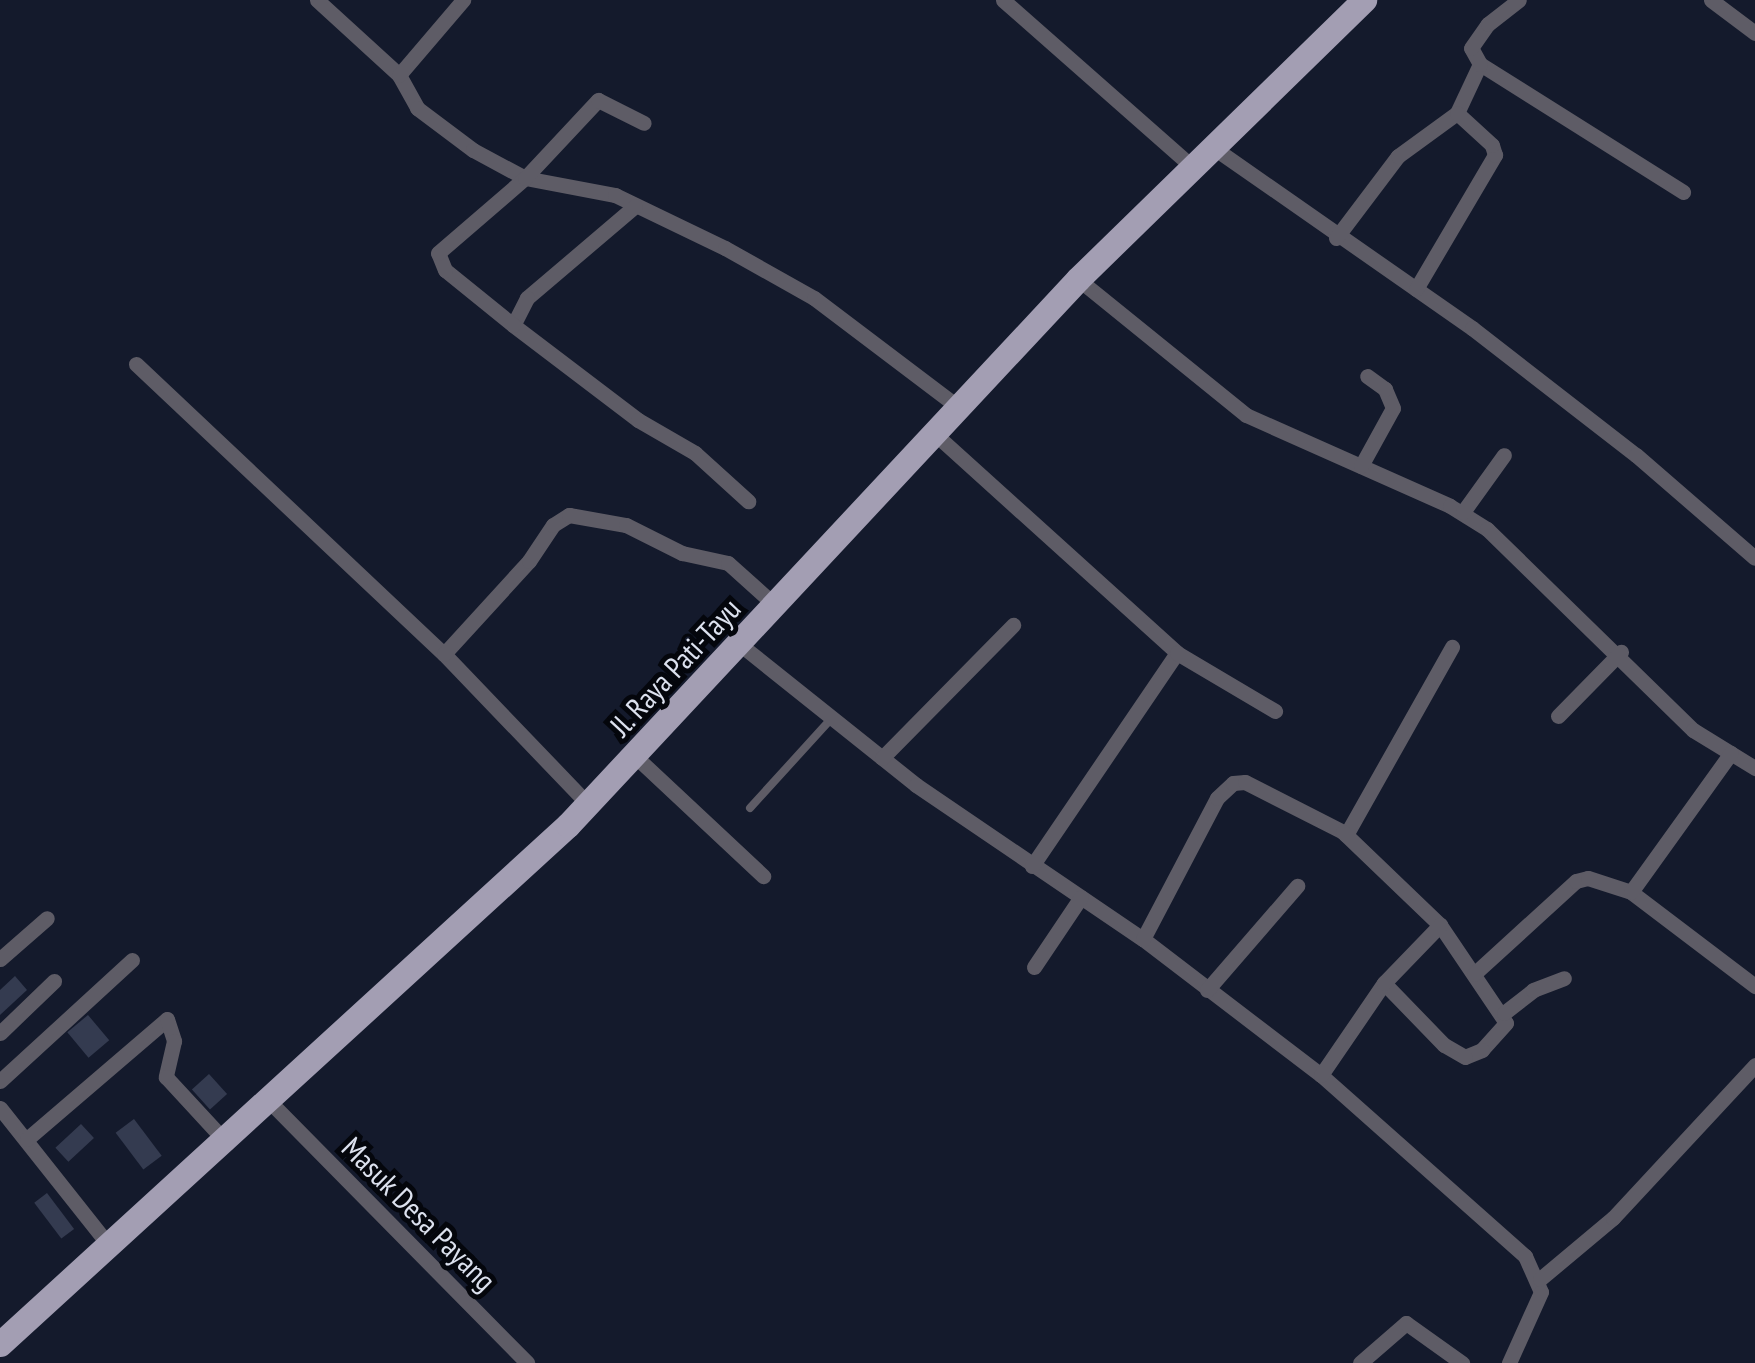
<!DOCTYPE html>
<html>
<head>
<meta charset="utf-8">
<style>
  body { margin:0 }
  #map { position:relative; width:1755px; height:1363px; overflow:hidden; background:#141a2c; font-family:"PT Sans Narrow",sans-serif }
  div>[style] { position:absolute }
  [style*='--x'] { left:calc(var(--x)*1px); top:calc(var(--y)*1px); width:calc(var(--w)*1px); rotate:calc(var(--a)*1deg) }
  .building>* { inset:0; background:#343b50; transform-origin:0 0 }
  .lane>* { height:8px; margin:-4px; padding:0 4px; transform-origin:4px; border-radius:4px; background:#5e5c66 }
  .street>* { height:15px; margin:-7.5px; padding:0 7.5px; transform-origin:7.5px; border-radius:7.5px; background:#5e5c66 }
  .primary>* { height:25px; margin:-12.5px; padding:0 12.5px; transform-origin:12.5px; border-radius:12.5px; background:#a39eb3 }
  span { translate:-50% -50%; white-space:nowrap; text-align:center; line-height:1.15; -webkit-text-stroke:10px #04060c; paint-order:stroke }
  .street-label { font-size:30px; color:#dce1ee }
</style>
</head>
<body>
<div id="map">
  <div class="building">
    <i style="clip-path:polygon(15px 976px,27px 990px,0 1015px,0 990px)"></i>
    <i style="left:88px;top:1015px;width:33px;height:27px;rotate:50deg"></i>
    <i style="left:209px;top:1074px;width:27px;height:23px;rotate:48deg"></i>
    <i style="left:134px;top:1119px;width:46px;height:23px;rotate:53deg"></i>
    <i style="left:81px;top:1124px;width:19px;height:35px;rotate:47deg"></i>
    <i style="left:47px;top:1193px;width:45px;height:16px;rotate:53deg"></i>
  </div>
  <div class="lane">
    <i style="--x:750;--y:808;--w:122;--a:-47.7"></i>
  </div>
  <div class="street">
    <i style="--x:317;--y:0;--w:111;--a:42.4"></i>
    <i style="--x:399;--y:75;--w:38;--a:61"></i>
    <i style="--x:417;--y:108;--w:70;--a:36.9"></i>
    <i style="--x:473;--y:150;--w:59;--a:28.3"></i>
    <i style="--x:525;--y:178;--w:92;--a:10.7"></i>
    <i style="--x:615;--y:195;--w:122;--a:25.7"></i>
    <i style="--x:725;--y:248;--w:102;--a:29.3"></i>
    <i style="--x:814;--y:298;--w:179;--a:37.1"></i>
    <i style="--x:1003;--y:0;--w:249;--a:41.4"></i>
    <i style="--x:1711;--y:0;--w:55;--a:36.9"></i>
    <i style="--x:1480;--y:64;--w:240;--a:32.2"></i>
    <i style="--x:399;--y:75;--w:99;--a:-49.5"></i>
    <i style="--x:1214;--y:148;--w:315;--a:34.9"></i>
    <i style="--x:1472;--y:328;--w:207;--a:37.8"></i>
    <i style="--x:1636;--y:455;--w:157;--a:40.9"></i>
    <i style="--x:635;--y:206;--w:142;--a:139.6"></i>
    <i style="--x:527;--y:298;--w:30;--a:117"></i>
    <i style="--x:513;--y:325;--w:157;--a:37.2"></i>
    <i style="--x:638;--y:420;--w:66;--a:30.1"></i>
    <i style="--x:695;--y:453;--w:72;--a:42.2"></i>
    <i style="--x:1336;--y:238;--w:103;--a:-52.9"></i>
    <i style="--x:1398;--y:156;--w:73;--a:-36.1"></i>
    <i style="--x:1457;--y:113;--w:54;--a:-64.9"></i>
    <i style="--x:1480;--y:64;--w:18;--a:-119"></i>
    <i style="--x:1471;--y:48;--w:29;--a:-55"></i>
    <i style="--x:1488;--y:24;--w:39;--a:-38"></i>
    <i style="--x:1078;--y:279;--w:216;--a:39"></i>
    <i style="--x:1246;--y:415;--w:223;--a:24"></i>
    <i style="--x:1450;--y:506;--w:44;--a:31.9"></i>
    <i style="--x:1487;--y:529;--w:288;--a:44.3"></i>
    <i style="--x:1693;--y:730;--w:73;--a:31.5"></i>
    <i style="--x:1416;--y:289;--w:156;--a:-59.5"></i>
    <i style="--x:1495;--y:155;--w:10;--a:-107"></i>
    <i style="--x:1492;--y:145;--w:47;--a:-137.6"></i>
    <i style="--x:513;--y:325;--w:87;--a:-141"></i>
    <i style="--x:445;--y:270;--w:18;--a:-112"></i>
    <i style="--x:438;--y:253;--w:115;--a:-40.8"></i>
    <i style="--x:525;--y:178;--w:107;--a:-46.9"></i>
    <i style="--x:598;--y:100;--w:51;--a:26.6"></i>
    <i style="--x:136;--y:364;--w:423;--a:43.3"></i>
    <i style="--x:444;--y:654;--w:209;--a:46.2"></i>
    <i style="--x:935;--y:434;--w:326;--a:42.1"></i>
    <i style="--x:1361;--y:466;--w:66;--a:-61.1"></i>
    <i style="--x:1393;--y:408;--w:21;--a:-113"></i>
    <i style="--x:1385;--y:389;--w:22;--a:-144"></i>
    <i style="--x:1463;--y:512;--w:70;--a:-54.3"></i>
    <i style="--x:742;--y:646;--w:223;--a:38.6"></i>
    <i style="--x:916;--y:785;--w:274;--a:34.2"></i>
    <i style="--x:1143;--y:939;--w:224;--a:37.4"></i>
    <i style="--x:1321;--y:1075;--w:273;--a:41.6"></i>
    <i style="--x:1525;--y:1256;--w:39;--a:66"></i>
    <i style="--x:1541;--y:1292;--w:78;--a:114.3"></i>
    <i style="--x:444;--y:654;--w:126;--a:-47.6"></i>
    <i style="--x:529;--y:561;--w:43;--a:-56.3"></i>
    <i style="--x:553;--y:525;--w:19;--a:-32"></i>
    <i style="--x:569;--y:515;--w:58;--a:10"></i>
    <i style="--x:626;--y:525;--w:63;--a:26.6"></i>
    <i style="--x:682;--y:553;--w:47;--a:12.3"></i>
    <i style="--x:728;--y:563;--w:64;--a:41.9"></i>
    <i style="--x:1558;--y:716;--w:90;--a:-45.5"></i>
    <i style="--x:637;--y:758;--w:173;--a:43.1"></i>
    <i style="--x:882;--y:758;--w:187;--a:-45.4"></i>
    <i style="--x:1346;--y:835;--w:216;--a:-60.6"></i>
    <i style="--x:1032;--y:866;--w:258;--a:-55.8"></i>
    <i style="--x:1177;--y:653;--w:114;--a:30.6"></i>
    <i style="--x:1631;--y:892;--w:156;--a:37.2"></i>
    <i style="--x:1143;--y:939;--w:159;--a:-62.3"></i>
    <i style="--x:1217;--y:798;--w:22;--a:-43"></i>
    <i style="--x:1233;--y:783;--w:12;--a:-5"></i>
    <i style="--x:1245;--y:782;--w:110;--a:27"></i>
    <i style="--x:1343;--y:832;--w:134;--a:43.8"></i>
    <i style="--x:1440;--y:925;--w:118;--a:56"></i>
    <i style="--x:1506;--y:1023;--w:36;--a:132"></i>
    <i style="--x:1482;--y:1050;--w:18;--a:158"></i>
    <i style="--x:1465;--y:1057;--w:24;--a:-150"></i>
    <i style="--x:1444;--y:1045;--w:86;--a:-134.1"></i>
    <i style="--x:0;--y:959;--w:62;--a:-41.1"></i>
    <i style="--x:1034;--y:967;--w:84;--a:-56.1"></i>
    <i style="--x:1474;--y:974;--w:138;--a:-42.4"></i>
    <i style="--x:1576;--y:881;--w:12;--a:-14"></i>
    <i style="--x:1588;--y:878;--w:45;--a:18"></i>
    <i style="--x:1631;--y:892;--w:171;--a:-54.3"></i>
    <i style="--x:1207;--y:990;--w:138;--a:-49.1"></i>
    <i style="--x:1504;--y:1013;--w:37;--a:-38"></i>
    <i style="--x:1533;--y:990;--w:33;--a:-21"></i>
    <i style="--x:0;--y:1033;--w:75;--a:-43.9"></i>
    <i style="--x:1321;--y:1075;--w:112;--a:-55.6"></i>
    <i style="--x:1384;--y:983;--w:81;--a:-46"></i>
    <i style="--x:0;--y:1081;--w:179;--a:-42.5"></i>
    <i style="--x:271;--y:1103;--w:365;--a:45.4"></i>
    <i style="--x:0;--y:1108;--w:177;--a:51.6"></i>
    <i style="--x:27;--y:1139;--w:184;--a:-40.6"></i>
    <i style="--x:167;--y:1019;--w:23;--a:72"></i>
    <i style="--x:174;--y:1041;--w:37;--a:103"></i>
    <i style="--x:166;--y:1077;--w:90;--a:47.3"></i>
    <i style="--x:1540;--y:1279;--w:95;--a:-39.9"></i>
    <i style="--x:1613;--y:1218;--w:209;--a:-47.1"></i>
    <i style="--x:1360;--y:1363;--w:61;--a:-41"></i>
    <i style="--x:1406;--y:1323;--w:69;--a:35.5"></i>
  </div>
  <div class="primary">
    <i style="--x:0;--y:1344;--w:769;--a:-42.42"></i>
    <i style="--x:568;--y:825;--w:747;--a:-46.95"></i>
    <i style="--x:1078;--y:279;--w:400;--a:-44.3"></i>
  </div>
  <div class="street-label">
    <span style="left:675px;top:667px;rotate:-47deg">Jl. Raya Pati-Tayu</span>
    <span style="left:419px;top:1214px;rotate:45deg">Masuk Desa Payang</span>
  </div>
</div>
</body>
</html>
